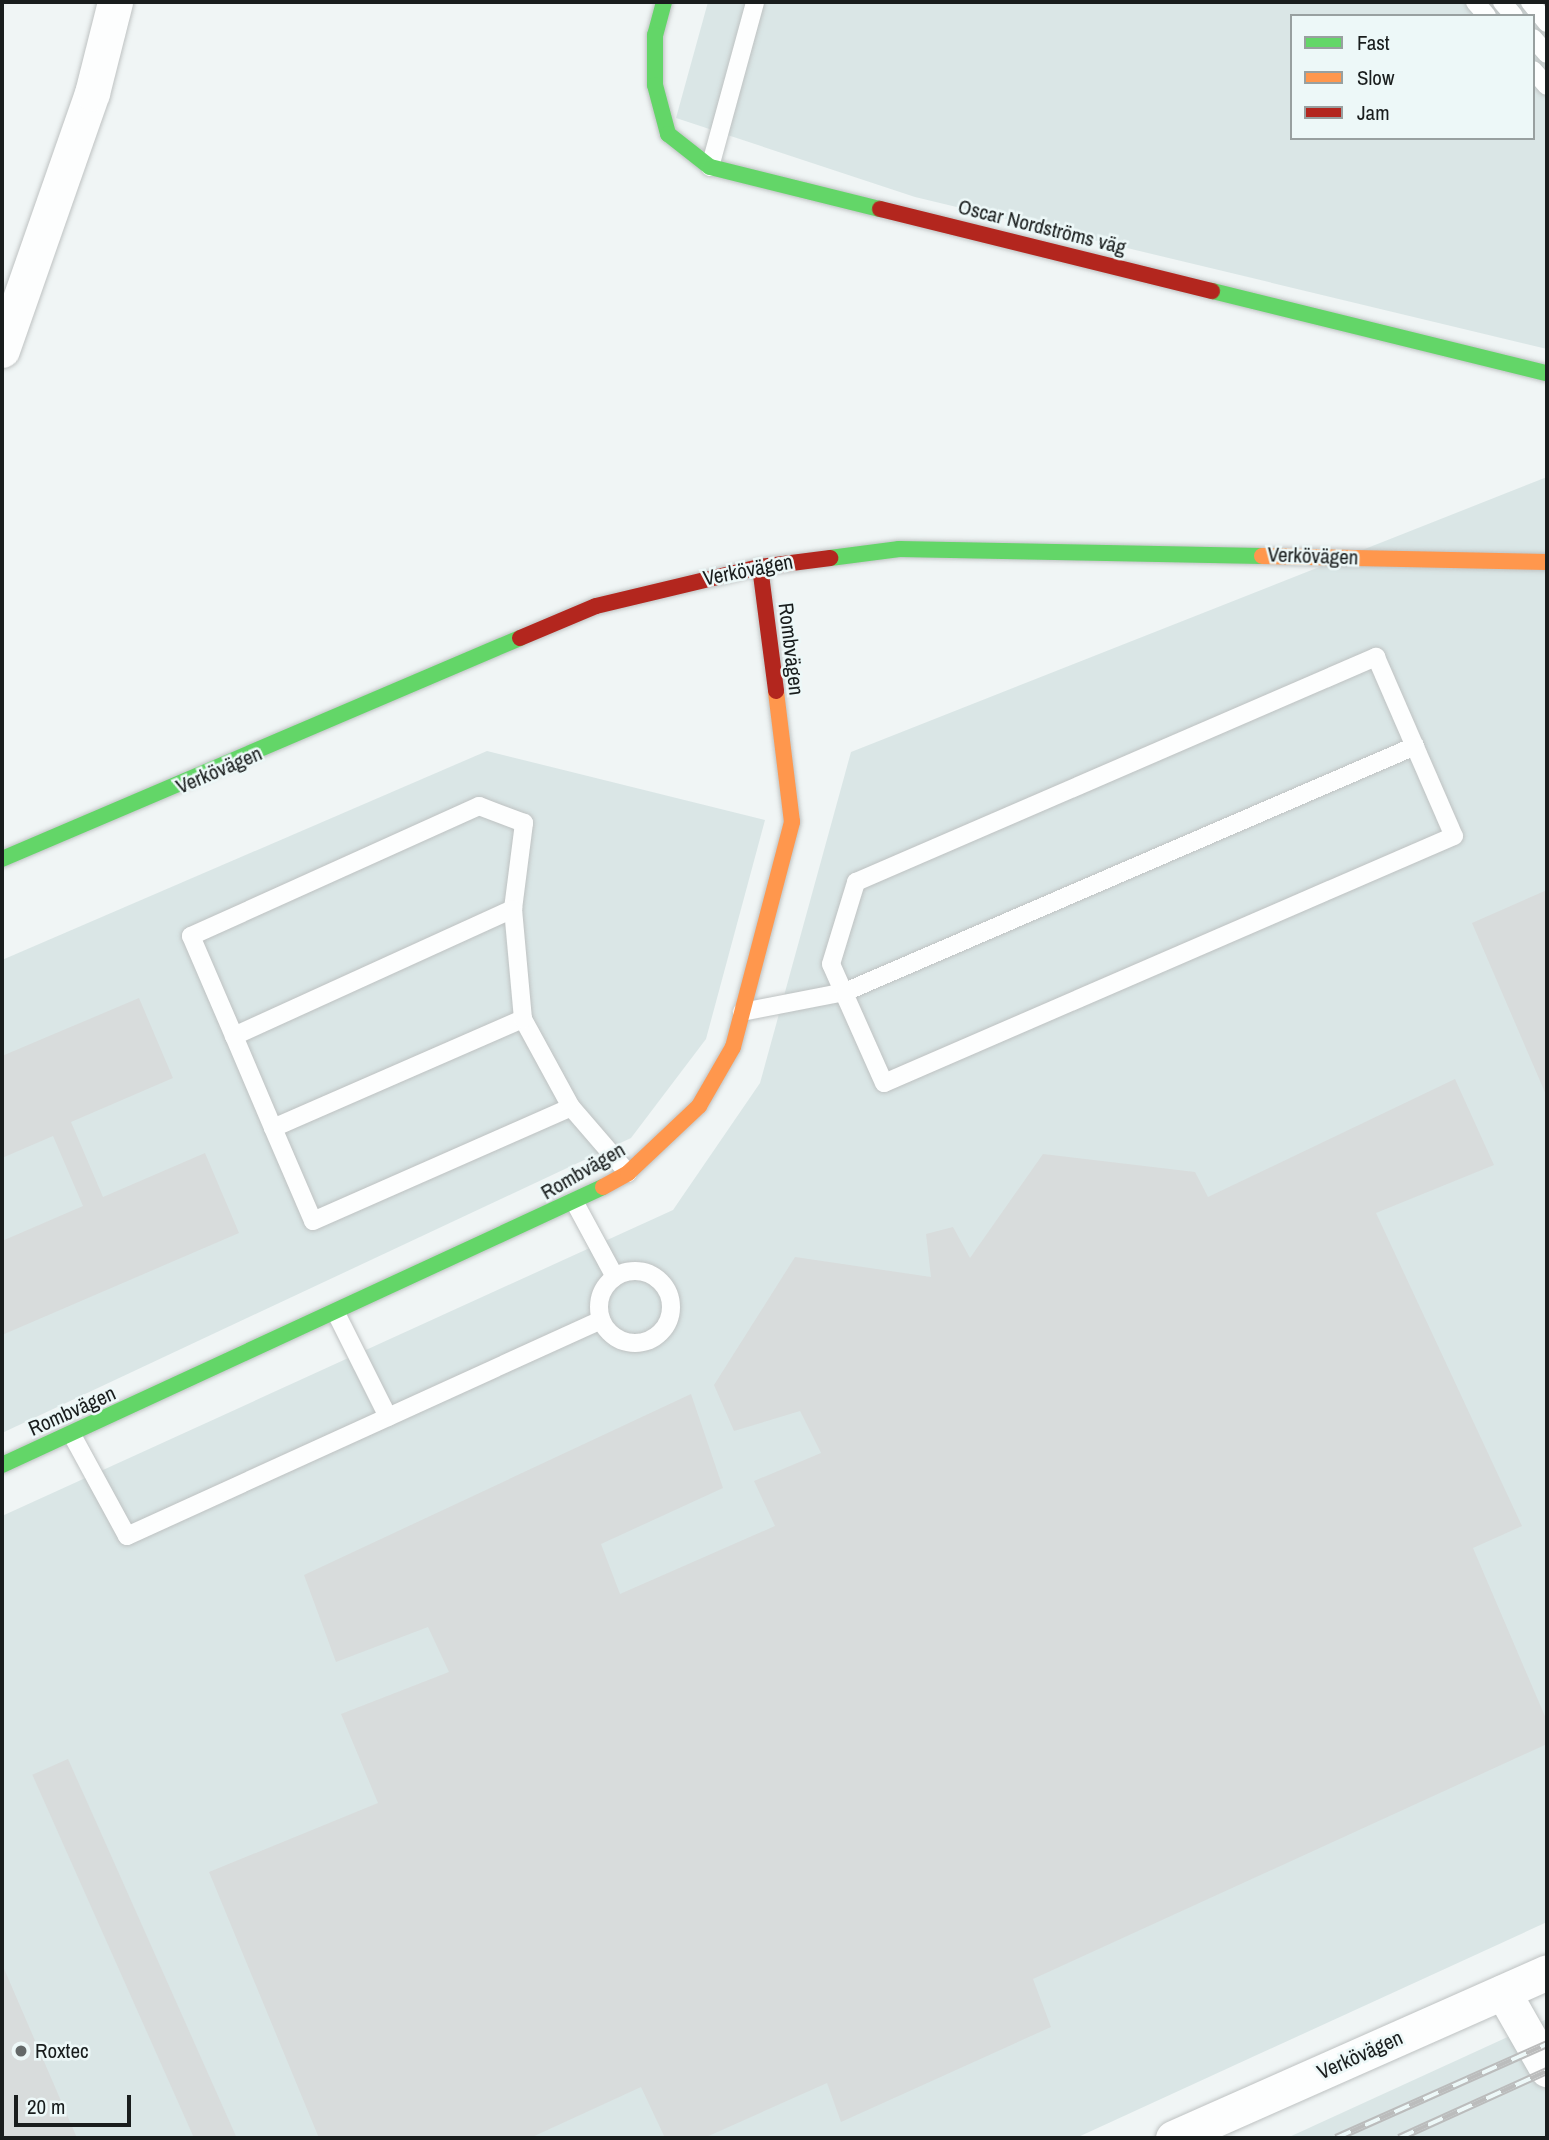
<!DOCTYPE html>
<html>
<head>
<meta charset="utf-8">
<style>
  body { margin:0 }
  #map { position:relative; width:1549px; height:2140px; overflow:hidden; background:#f0f5f5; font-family:"Archivo Narrow",sans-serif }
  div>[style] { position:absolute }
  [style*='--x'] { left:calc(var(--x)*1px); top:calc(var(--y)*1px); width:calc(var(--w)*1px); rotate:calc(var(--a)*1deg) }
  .built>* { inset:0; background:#dae6e6 }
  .building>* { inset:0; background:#d8dcdc; transform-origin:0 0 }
  .roads { filter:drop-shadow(0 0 2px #bec2c2) drop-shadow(0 0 2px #bec2c2) }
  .lane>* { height:18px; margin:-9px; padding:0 9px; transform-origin:9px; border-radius:9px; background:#fdfefe }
  .lane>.ring { margin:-9px; padding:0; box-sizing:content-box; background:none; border:18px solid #fdfefe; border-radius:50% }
  .street>* { height:35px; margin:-17.5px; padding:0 17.5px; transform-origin:17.5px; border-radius:17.5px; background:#fdfefe }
  .fast>* { height:16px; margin:-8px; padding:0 8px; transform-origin:8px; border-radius:8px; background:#63d668 }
  .slow>* { height:16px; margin:-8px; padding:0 8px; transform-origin:8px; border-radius:8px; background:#ff974d }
  .jam>* { height:16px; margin:-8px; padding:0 8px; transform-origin:8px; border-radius:8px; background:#b3261e }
  .rail>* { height:8px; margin-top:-4px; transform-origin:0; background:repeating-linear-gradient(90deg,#edf8f8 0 16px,#bbbcbc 0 32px); box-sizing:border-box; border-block:2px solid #bbbcbc }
  .dots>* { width:19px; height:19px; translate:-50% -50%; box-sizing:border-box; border:4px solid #edf8f8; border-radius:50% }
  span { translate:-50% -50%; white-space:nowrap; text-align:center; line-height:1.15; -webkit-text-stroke:5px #edf8f8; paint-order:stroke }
  .street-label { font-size:21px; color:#191d1d }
  .poi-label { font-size:21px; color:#191d1d }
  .left { translate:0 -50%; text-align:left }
  .frame { position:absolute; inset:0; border:4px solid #191d1d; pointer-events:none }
  .legend { position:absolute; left:1290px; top:14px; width:245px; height:126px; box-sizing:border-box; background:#edf8f8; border:2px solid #98a0a0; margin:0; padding:9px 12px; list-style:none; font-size:21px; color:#191d1d }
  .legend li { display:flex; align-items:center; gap:14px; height:35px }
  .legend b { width:35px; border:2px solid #98a0a0 }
  .scale { position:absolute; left:14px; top:2095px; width:117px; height:32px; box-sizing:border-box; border:4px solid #191d1d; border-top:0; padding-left:9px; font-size:21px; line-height:24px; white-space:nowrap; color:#191d1d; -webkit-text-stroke:5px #edf8f8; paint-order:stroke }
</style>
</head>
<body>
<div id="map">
  <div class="built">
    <i style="clip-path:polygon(evenodd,708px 2px,1547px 2px,1547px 349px,915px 197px,676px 118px,708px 2px,1292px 16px,1533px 16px,1533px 138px,1292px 138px,1292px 16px)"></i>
    <i style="clip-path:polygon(1547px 477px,1547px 1922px,1076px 2138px,2px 2138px,2px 1516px,673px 1210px,760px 1083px,851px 752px)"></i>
    <i style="clip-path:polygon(487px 751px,765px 820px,706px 1039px,631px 1138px,2px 1433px,2px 960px)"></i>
    <i style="clip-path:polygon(1547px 2019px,1547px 2138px,1287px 2138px)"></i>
  </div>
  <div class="building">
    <i style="clip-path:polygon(1547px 890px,1547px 1097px,1472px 923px)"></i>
    <i style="clip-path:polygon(139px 998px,173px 1078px,71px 1122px,103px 1197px,205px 1153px,239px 1233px,2px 1335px,2px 1241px,83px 1206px,53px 1136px,2px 1158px,2px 1056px)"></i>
    <i style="clip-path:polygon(1455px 1079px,1494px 1165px,1376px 1213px,1522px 1526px,1473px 1548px,1547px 1721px,1547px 1744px,1033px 1979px,1051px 2027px,841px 2122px,827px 2083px,704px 2138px,665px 2138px,641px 2087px,530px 2138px,319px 2138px,209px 1872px,378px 1803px,341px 1714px,449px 1672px,428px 1627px,336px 1662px,304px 1575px,691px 1394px,723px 1488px,601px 1544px,620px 1594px,775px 1526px,754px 1481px,821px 1453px,800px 1411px,734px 1431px,714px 1385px,795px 1257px,931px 1277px,926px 1234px,953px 1227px,970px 1258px,1043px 1154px,1195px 1172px,1208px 1197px)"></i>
    <i style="left:68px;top:1759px;width:415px;height:39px;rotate:66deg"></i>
    <i style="clip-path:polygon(2px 1964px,77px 2138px,2px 2138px)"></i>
  </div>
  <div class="roads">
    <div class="lane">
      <i style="--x:1475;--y:2;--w:18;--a:49"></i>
      <i style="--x:1502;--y:2;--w:18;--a:49"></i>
      <i style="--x:1530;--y:2;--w:27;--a:51"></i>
      <i style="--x:1533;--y:38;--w:21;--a:49"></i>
      <i style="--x:1533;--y:70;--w:21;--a:49"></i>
      <i style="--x:710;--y:167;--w:171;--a:-74.7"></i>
      <i style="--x:1376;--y:657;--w:195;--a:66.5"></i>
      <i style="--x:1454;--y:836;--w:621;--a:156.57"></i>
      <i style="--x:884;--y:1083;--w:130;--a:-114"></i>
      <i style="--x:831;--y:964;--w:86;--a:-73"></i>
      <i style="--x:856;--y:882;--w:567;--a:-23.4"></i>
      <i style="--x:742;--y:1012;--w:105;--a:-11"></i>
      <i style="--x:845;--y:992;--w:621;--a:-23.34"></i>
      <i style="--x:234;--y:1036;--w:307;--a:-24.5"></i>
      <i style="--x:513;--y:909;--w:87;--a:-82.7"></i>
      <i style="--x:524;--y:823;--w:48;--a:-159.3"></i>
      <i style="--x:479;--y:806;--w:316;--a:155.7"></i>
      <i style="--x:191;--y:936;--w:109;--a:66.7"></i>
      <i style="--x:234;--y:1036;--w:100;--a:67"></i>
      <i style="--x:273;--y:1128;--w:101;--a:66.7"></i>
      <i style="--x:313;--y:1221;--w:282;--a:-23.8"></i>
      <i style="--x:571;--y:1107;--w:100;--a:-118.6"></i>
      <i style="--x:571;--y:1107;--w:87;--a:49.2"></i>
      <i style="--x:273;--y:1128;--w:273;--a:-23.6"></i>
      <i style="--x:523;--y:1019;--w:110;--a:-95.2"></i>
      <i style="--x:575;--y:1203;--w:84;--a:61.6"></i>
      <i class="ring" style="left:599px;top:1271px;width:54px;height:54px"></i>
      <i style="--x:337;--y:1315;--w:114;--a:63.4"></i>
      <i style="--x:72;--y:1435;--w:115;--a:61.4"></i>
      <i style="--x:127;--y:1536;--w:521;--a:-24.5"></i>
    </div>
    <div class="street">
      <i style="--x:2;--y:350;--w:272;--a:-70.7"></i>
      <i style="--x:92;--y:93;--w:94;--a:-75.8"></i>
      <i style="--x:1503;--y:1992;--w:89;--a:60.3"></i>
      <i style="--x:1173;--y:2138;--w:409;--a:-23.9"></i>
    </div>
    <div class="fast">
      <i style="--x:664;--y:2;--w:34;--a:105"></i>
      <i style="--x:655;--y:35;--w:50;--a:90"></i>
      <i style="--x:655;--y:85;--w:51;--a:75.1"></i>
      <i style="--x:668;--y:134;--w:53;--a:38.2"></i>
      <i style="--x:710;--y:167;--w:175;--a:13.9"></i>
      <i style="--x:1212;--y:291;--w:345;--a:13.8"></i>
      <i style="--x:830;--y:558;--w:70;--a:-7.4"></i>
      <i style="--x:899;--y:549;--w:363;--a:1.1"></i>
      <i style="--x:2;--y:859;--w:563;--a:-23.11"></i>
      <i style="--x:2;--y:1465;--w:662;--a:-24.82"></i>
    </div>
    <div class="slow">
      <i style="--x:1262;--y:556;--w:285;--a:1.2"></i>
      <i style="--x:603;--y:1187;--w:29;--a:-29"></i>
      <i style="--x:628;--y:1173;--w:98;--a:-43.3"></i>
      <i style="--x:699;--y:1106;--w:68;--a:-60"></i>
      <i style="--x:733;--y:1047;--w:233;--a:-75.3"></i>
      <i style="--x:792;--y:822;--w:132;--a:-97"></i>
    </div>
    <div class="jam">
      <i style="--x:880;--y:209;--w:342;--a:13.9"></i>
      <i style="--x:760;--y:567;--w:125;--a:82.6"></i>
      <i style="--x:520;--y:638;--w:82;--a:-22.8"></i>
      <i style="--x:596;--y:606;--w:169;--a:-13.4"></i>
      <i style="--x:760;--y:567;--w:71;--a:-7.3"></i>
    </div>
  </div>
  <div class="rail">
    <i style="--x:1336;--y:2138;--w:231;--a:-24"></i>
    <i style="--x:1399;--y:2138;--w:162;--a:-24.4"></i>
  </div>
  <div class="dots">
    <i style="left:21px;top:2051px;background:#646969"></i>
  </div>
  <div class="street-label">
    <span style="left:1042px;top:227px;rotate:14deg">Oscar Nordströms väg</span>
    <span style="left:1313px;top:556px;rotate:2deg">Verkövägen</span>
    <span style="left:748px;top:570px;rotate:-11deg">Verkövägen</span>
    <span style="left:791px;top:649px;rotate:83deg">Rombvägen</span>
    <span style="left:219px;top:770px;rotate:-23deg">Verkövägen</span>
    <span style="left:583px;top:1171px;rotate:-30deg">Rombvägen</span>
    <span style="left:72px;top:1411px;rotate:-24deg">Rombvägen</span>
    <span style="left:1360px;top:2055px;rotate:-24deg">Verkövägen</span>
  </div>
  <div class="poi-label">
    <span class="left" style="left:35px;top:2051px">Roxtec</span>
  </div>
  <div class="frame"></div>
  <ul class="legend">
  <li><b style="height:9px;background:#63d668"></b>Fast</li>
  <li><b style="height:9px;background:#ff974d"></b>Slow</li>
  <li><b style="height:9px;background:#b3261e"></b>Jam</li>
  </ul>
  <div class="scale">20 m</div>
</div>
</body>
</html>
